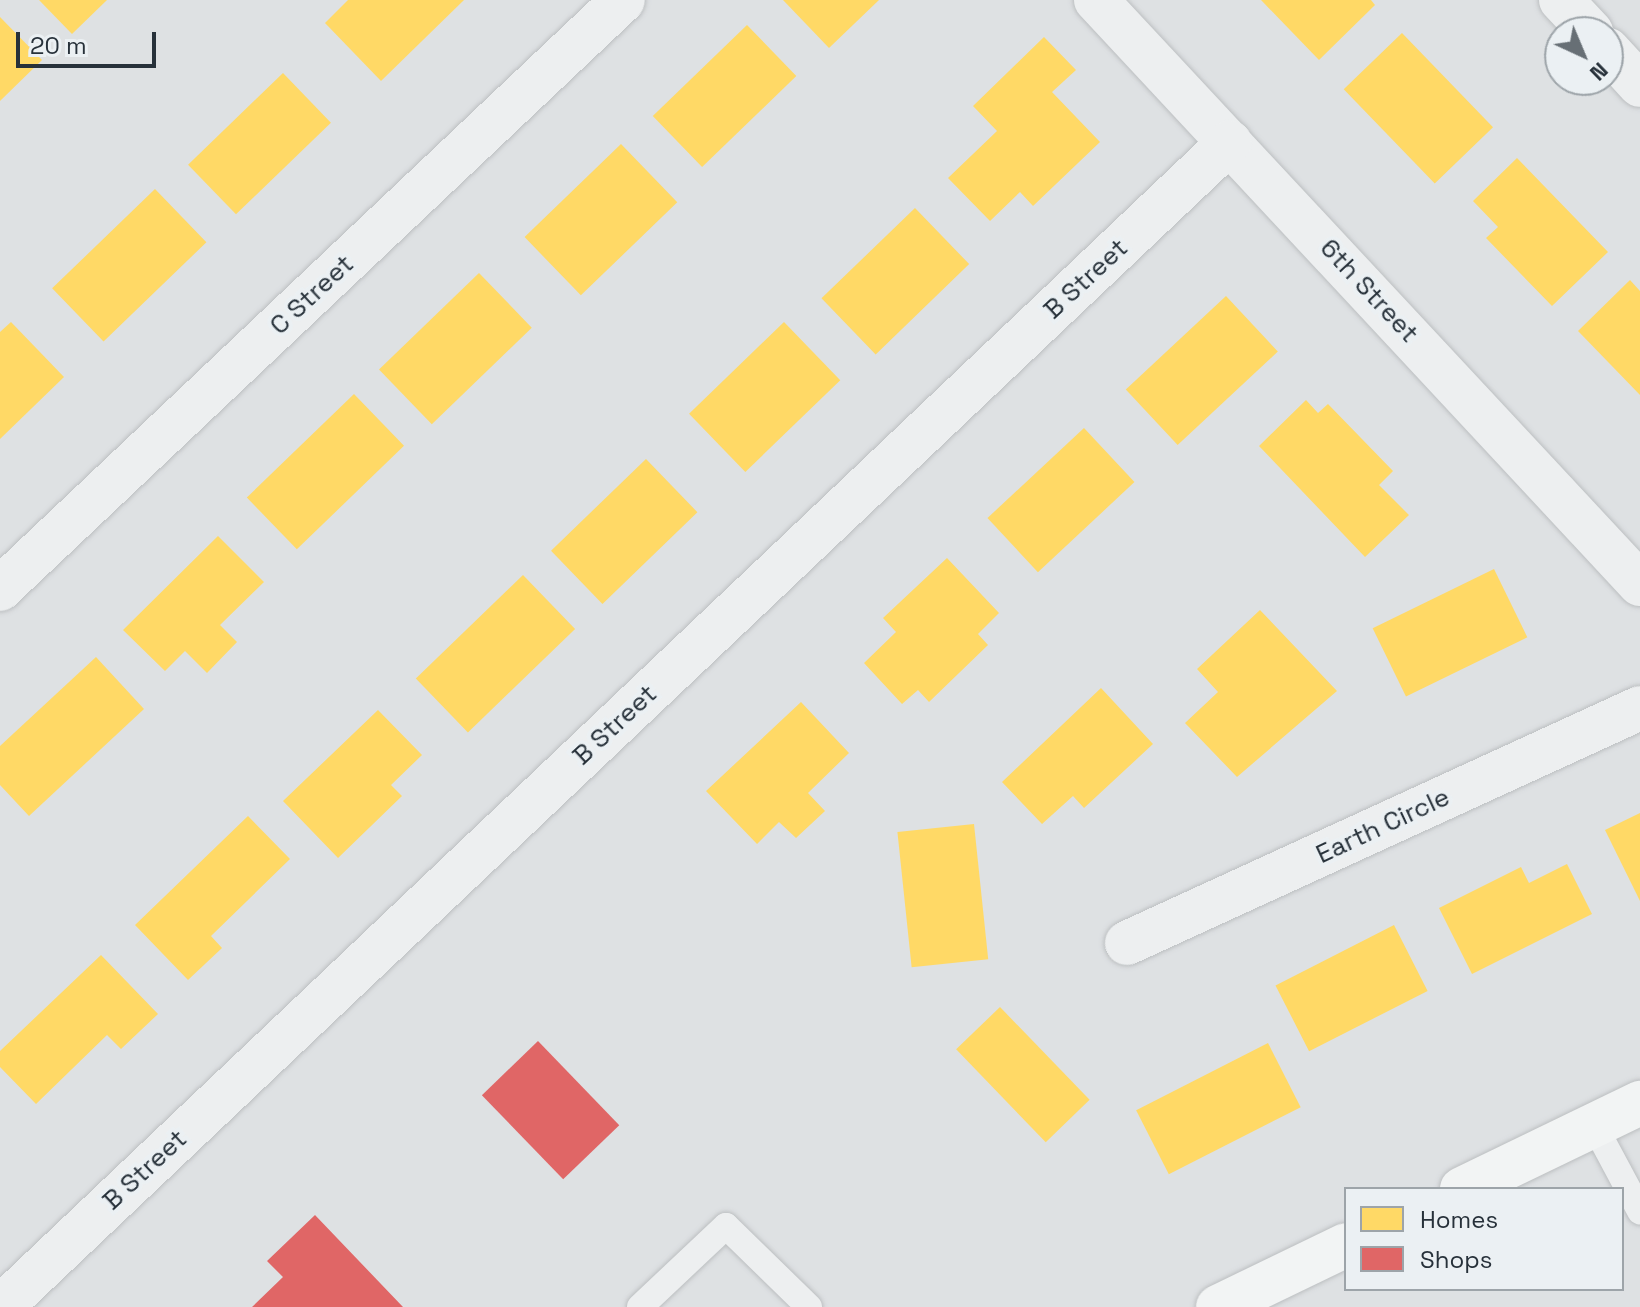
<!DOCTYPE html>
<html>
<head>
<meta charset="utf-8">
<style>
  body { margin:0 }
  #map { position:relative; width:1640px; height:1307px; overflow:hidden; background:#dee1e3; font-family:"Space Grotesk",sans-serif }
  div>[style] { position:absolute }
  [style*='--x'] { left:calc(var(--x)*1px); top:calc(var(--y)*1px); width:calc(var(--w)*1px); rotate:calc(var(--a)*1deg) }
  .homes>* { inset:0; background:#ffd966; transform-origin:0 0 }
  .shops>* { inset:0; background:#e06666; transform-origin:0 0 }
  .roads { filter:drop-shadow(0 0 2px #bcbfc1) drop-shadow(0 0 2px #bcbfc1) }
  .lane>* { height:26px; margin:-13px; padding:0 13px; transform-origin:13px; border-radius:13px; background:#edeff0 }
  .street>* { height:44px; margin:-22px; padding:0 22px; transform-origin:22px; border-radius:22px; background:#edeff0 }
  .primary>* { height:44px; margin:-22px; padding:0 22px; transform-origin:22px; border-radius:22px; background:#f2f4f4 }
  span { translate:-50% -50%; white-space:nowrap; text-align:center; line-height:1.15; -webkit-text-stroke:8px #ebf0f3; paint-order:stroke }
  .street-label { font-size:26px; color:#27313a }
  .legend { position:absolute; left:1344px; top:1187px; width:280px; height:104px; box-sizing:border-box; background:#ebf0f3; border:2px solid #9da4a9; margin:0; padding:10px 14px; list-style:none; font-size:24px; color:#27313a }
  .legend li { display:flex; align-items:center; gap:16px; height:40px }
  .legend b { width:40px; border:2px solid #9da4a9 }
  .north { position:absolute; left:1544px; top:16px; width:80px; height:80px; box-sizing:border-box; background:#ebf0f3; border:2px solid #9da4a9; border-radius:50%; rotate:136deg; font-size:22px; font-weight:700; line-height:32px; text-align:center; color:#27313a }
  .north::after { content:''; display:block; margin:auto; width:28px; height:36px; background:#676f75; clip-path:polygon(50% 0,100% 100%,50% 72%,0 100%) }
  .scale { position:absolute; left:16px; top:32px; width:140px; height:36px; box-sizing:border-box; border:4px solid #27313a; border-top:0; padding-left:10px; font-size:24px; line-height:28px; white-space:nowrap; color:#27313a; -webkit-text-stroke:6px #ebf0f3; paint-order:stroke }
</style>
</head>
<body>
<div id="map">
  <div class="homes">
    <i style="clip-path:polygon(39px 0,107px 0,72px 34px)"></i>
    <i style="clip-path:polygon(348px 0,464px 0,381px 81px,325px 23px)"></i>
    <i style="clip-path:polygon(783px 0,879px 0,829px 48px)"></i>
    <i style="clip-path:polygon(1261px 0,1371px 0,1375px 5px,1319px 60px)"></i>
    <i style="clip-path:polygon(0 17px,42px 60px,0 101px)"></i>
    <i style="left:747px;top:25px;width:71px;height:131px;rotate:46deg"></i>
    <i style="left:1402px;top:33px;width:131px;height:81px;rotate:46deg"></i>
    <i style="clip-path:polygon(1044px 37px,1076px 70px,1052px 92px,1100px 142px,1033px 206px,1020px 192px,990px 221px,948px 178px,997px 131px,973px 106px)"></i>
    <i style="left:283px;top:73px;width:69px;height:132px;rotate:46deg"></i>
    <i style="left:621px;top:144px;width:81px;height:134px;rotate:46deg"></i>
    <i style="clip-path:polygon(1517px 158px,1608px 252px,1552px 306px,1486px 238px,1498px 227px,1473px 201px)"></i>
    <i style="left:155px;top:189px;width:74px;height:143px;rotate:46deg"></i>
    <i style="left:915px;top:208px;width:78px;height:130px;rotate:46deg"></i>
    <i style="left:479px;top:273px;width:76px;height:139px;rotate:46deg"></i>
    <i style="clip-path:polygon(1630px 280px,1640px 291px,1640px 395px,1578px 331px)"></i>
    <i style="left:1226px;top:296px;width:76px;height:137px;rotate:47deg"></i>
    <i style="clip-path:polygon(11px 322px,64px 377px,0 439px,0 332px)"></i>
    <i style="left:784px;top:322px;width:81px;height:132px;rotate:46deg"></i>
    <i style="left:354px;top:394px;width:72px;height:149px;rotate:46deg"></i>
    <i style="clip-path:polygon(1306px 400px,1318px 413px,1328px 404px,1393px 471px,1379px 485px,1409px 515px,1365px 557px,1259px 446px)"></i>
    <i style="left:1084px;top:428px;width:74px;height:132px;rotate:47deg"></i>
    <i style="left:646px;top:459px;width:74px;height:132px;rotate:46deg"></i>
    <i style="clip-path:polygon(218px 536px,264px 582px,220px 625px,237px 642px,207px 673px,185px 651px,165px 671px,123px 630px)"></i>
    <i style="clip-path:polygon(947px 558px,999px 613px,978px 634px,988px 645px,929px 702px,918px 690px,902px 704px,864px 663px,896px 632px,883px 618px)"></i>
    <i style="left:1494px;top:569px;width:76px;height:135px;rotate:64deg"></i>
    <i style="left:523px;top:575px;width:75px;height:149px;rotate:46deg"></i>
    <i style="clip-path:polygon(1260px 610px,1337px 691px,1237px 777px,1185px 723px,1218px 692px,1197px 669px)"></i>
    <i style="clip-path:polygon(96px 657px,144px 709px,29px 816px,0 785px,0 746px)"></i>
    <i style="clip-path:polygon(1101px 688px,1153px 744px,1084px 808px,1073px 796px,1042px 824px,1002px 782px)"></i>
    <i style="clip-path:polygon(801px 702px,849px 753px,808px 793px,825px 811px,796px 838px,779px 822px,757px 844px,706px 791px)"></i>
    <i style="clip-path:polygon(378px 710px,422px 755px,391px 785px,402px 796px,338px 858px,283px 801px)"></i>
    <i style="clip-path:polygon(1640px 813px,1640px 901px,1605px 830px)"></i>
    <i style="clip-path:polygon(248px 816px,290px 859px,211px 936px,222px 948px,188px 980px,135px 925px)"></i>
    <i style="left:974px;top:824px;width:136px;height:77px;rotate:84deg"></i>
    <i style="clip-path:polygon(1567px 864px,1592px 914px,1472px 974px,1439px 908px,1521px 867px,1529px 883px)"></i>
    <i style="left:1394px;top:925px;width:74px;height:133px;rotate:63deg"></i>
    <i style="clip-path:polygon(101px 955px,158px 1014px,121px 1049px,107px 1035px,36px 1104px,0 1067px,0 1051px)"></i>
    <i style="left:1000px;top:1007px;width:129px;height:61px;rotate:46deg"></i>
    <i style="left:1268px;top:1043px;width:72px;height:148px;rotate:63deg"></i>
  </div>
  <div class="shops">
    <i style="left:538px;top:1041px;width:117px;height:78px;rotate:46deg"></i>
    <i style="clip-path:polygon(315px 1215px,403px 1307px,252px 1307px,283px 1277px,267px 1261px)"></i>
  </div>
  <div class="roads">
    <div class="lane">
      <i style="--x:1594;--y:1125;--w:98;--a:61.9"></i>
      <i style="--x:640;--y:1307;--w:118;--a:-43.3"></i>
      <i style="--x:726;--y:1226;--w:116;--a:44.3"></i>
    </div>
    <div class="street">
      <i style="--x:1096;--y:0;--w:798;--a:47.03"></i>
      <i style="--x:1561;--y:0;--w:44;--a:46.8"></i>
      <i style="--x:1608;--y:50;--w:47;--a:47.6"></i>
      <i style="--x:0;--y:589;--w:857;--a:-43.39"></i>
      <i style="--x:1127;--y:943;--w:564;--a:-24.61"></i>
      <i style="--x:1;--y:1307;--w:1693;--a:-43.47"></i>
    </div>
    <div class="primary">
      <i style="--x:1462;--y:1189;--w:198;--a:-25.8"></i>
      <i style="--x:1218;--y:1307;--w:142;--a:-25.8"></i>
    </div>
  </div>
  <div class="street-label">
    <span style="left:1086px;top:279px;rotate:-43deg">B Street</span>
    <span style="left:1369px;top:291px;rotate:47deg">6th Street</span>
    <span style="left:312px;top:295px;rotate:-43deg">C Street</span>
    <span style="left:615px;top:725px;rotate:-43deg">B Street</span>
    <span style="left:1383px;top:826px;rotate:-25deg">Earth Circle</span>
    <span style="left:145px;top:1170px;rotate:-43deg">B Street</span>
  </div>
  <ul class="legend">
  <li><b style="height:22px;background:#ffd966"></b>Homes</li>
  <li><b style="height:22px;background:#e06666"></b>Shops</li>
  </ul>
  <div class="north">N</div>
  <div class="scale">20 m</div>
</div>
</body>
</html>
